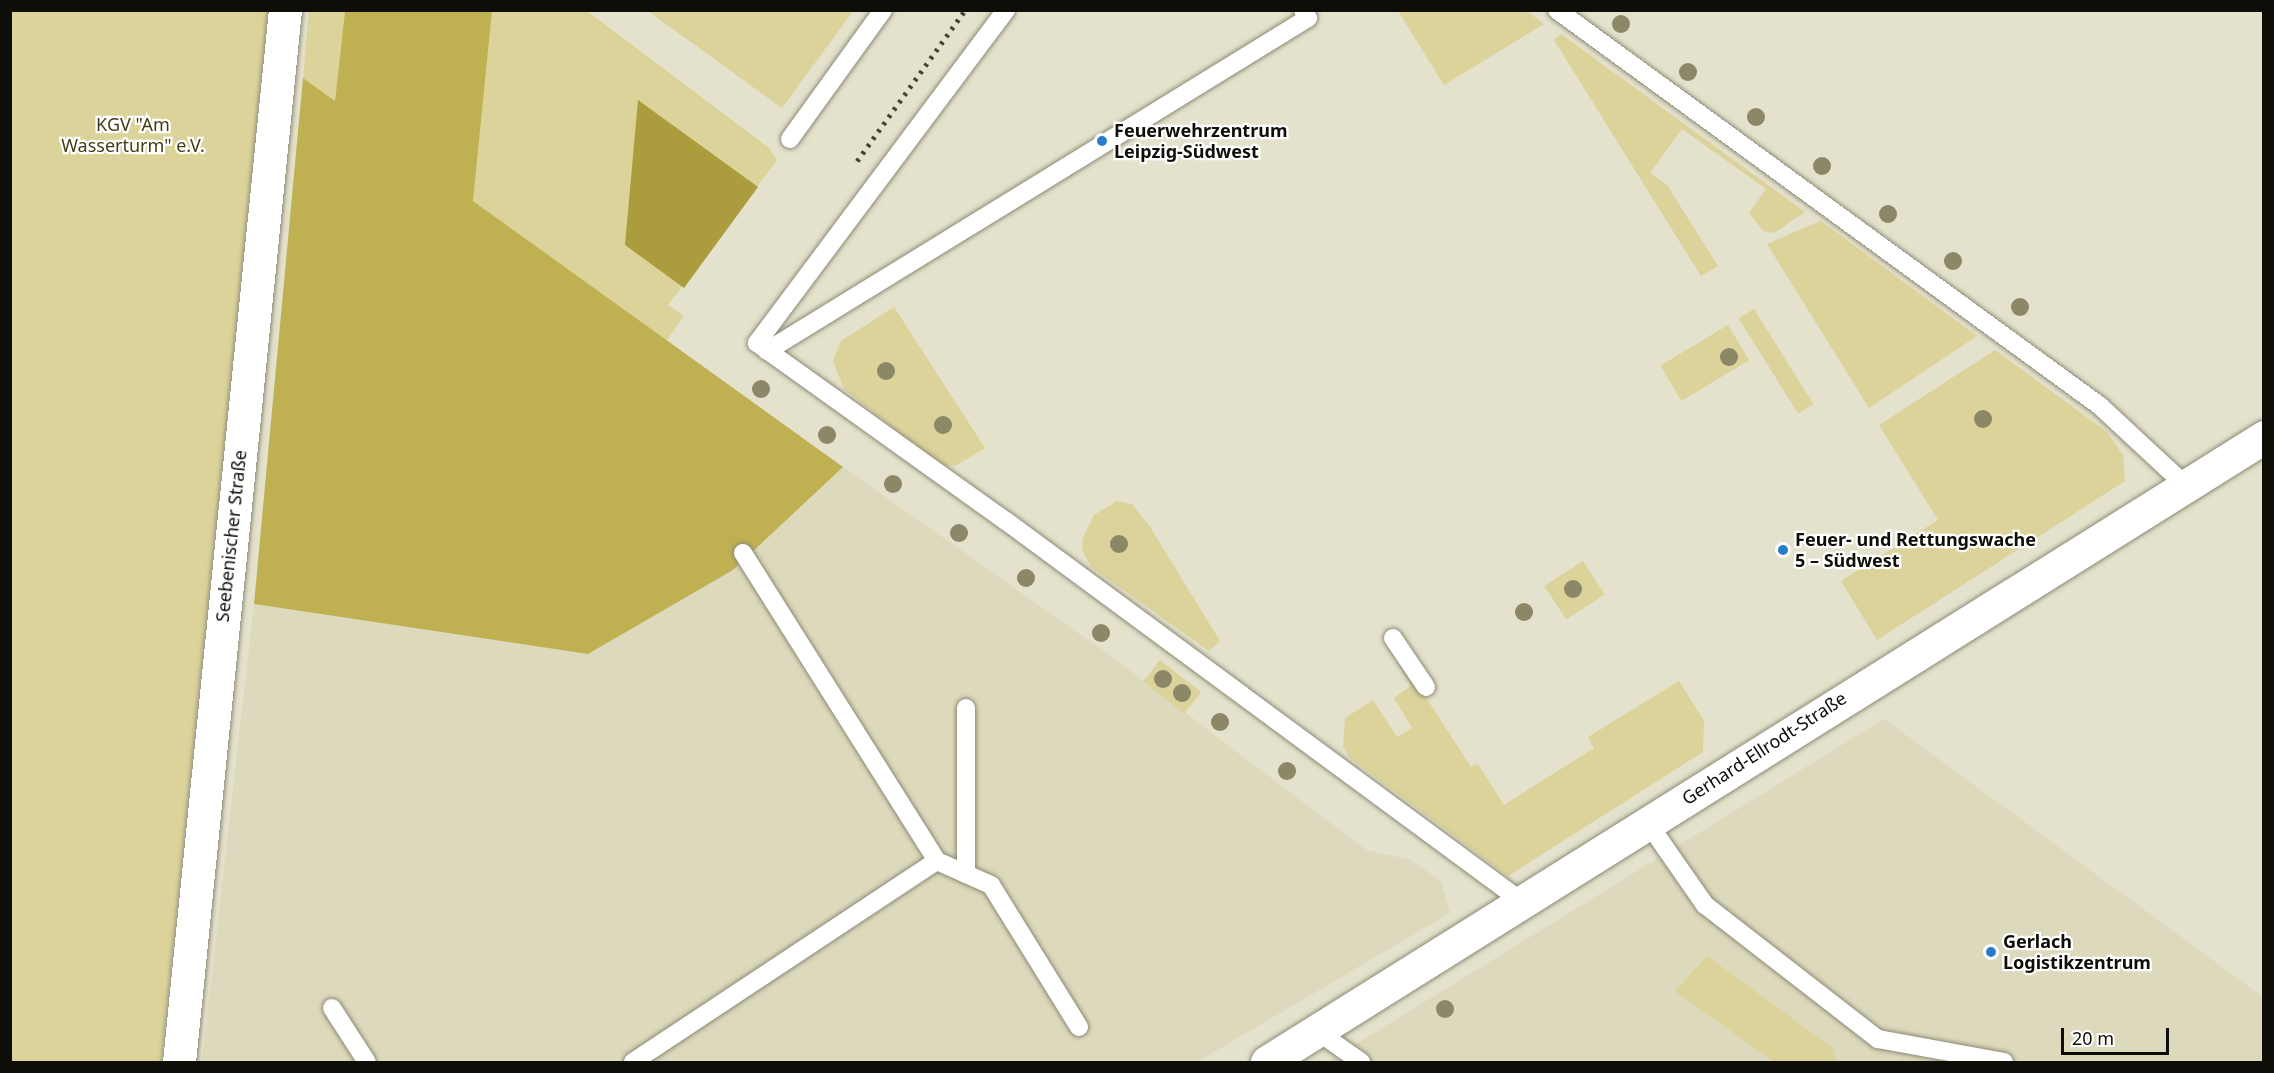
<!DOCTYPE html>
<html>
<head>
<meta charset="utf-8">
<style>
  body { margin:0 }
  #map { position:relative; width:2274px; height:1073px; overflow:hidden; background:#e4e1cc; font-family:"Noto Sans",sans-serif }
  div>[style] { position:absolute }
  [style*='--x'] { left:calc(var(--x)*1px); top:calc(var(--y)*1px); width:calc(var(--w)*1px); rotate:calc(var(--a)*1deg) }
  .built>* { inset:0; background:#ddd9bc }
  .green>* { inset:0; background:#dbd399; transform-origin:0 0 }
  .forest>* { inset:0; background:#bfb152 }
  .water>* { inset:0; background:#ab9d3d }
  .roads { filter:drop-shadow(0 0 2px #8c8a76) drop-shadow(0 0 2px #8c8a76) }
  .lane>* { height:18px; margin:-9px; padding:0 9px; transform-origin:9px; border-radius:9px; background:#fff }
  .street>* { height:33px; margin:-16.5px; padding:0 16.5px; transform-origin:16.5px; border-radius:16.5px; background:#fff }
  .secondary>* { height:33px; margin:-16.5px; padding:0 16.5px; transform-origin:16.5px; border-radius:16.5px; background:#fff }
  .rail>* { height:4.5px; margin-top:-2.25px; transform-origin:0; background:repeating-linear-gradient(90deg,#424037 0 3px,transparent 0 9px) }
  .trees>* { width:18px; height:18px; margin:-9px; border-radius:50%; background:#8b8767 }
  .dots>* { width:16px; height:16px; translate:-50% -50%; box-sizing:border-box; border:3px solid #fff; border-radius:50% }
  span { translate:-50% -50%; white-space:nowrap; text-align:center; line-height:1.15; -webkit-text-stroke:4.5px #fff; paint-order:stroke }
  .park-label { font-size:18px; color:#433d15 }
  .poi-label { font-size:18px; color:#0e0d07; font-weight:700 }
  .left { translate:0 -50%; text-align:left }
  .street-label { font-size:18px; color:#0e0d07 }
  .frame { position:absolute; inset:0; border:12px solid #0e0d07; pointer-events:none }
  .scale { position:absolute; left:2061px; top:1028px; width:108px; height:27px; box-sizing:border-box; border:3px solid #0e0d07; border-top:0; padding-left:8px; font-size:18px; line-height:21px; white-space:nowrap; color:#0e0d07; -webkit-text-stroke:4px #fff; paint-order:stroke }
</style>
</head>
<body>
<div id="map">
  <div class="built">
    <i style="clip-path:polygon(843px 467px,1108px 654px,1366px 850px,1411px 860px,1441px 881px,1450px 913px,1197px 1062px,202px 1062px,254px 604px,588px 654px,733px 570px)"></i>
    <i style="clip-path:polygon(1884px 719px,2263px 997px,2263px 1062px,1327px 1062px)"></i>
  </div>
  <div class="green">
    <i style="clip-path:polygon(10px 11px,268px 11px,161px 1062px,11px 1062px)"></i>
    <i style="clip-path:polygon(309px 11px,345px 11px,335px 101px,303px 78px)"></i>
    <i style="clip-path:polygon(492px 11px,587px 11px,769px 148px,777px 160px,668px 305px,684px 316px,666px 341px,473px 201px)"></i>
    <i style="clip-path:polygon(648px 11px,853px 11px,782px 108px)"></i>
    <i style="clip-path:polygon(1398px 11px,1527px 11px,1544px 24px,1444px 85px)"></i>
    <i style="clip-path:polygon(1561px 34px,1805px 212px,1774px 233px,1763px 231px,1749px 213px,1766px 189px,1682px 129px,1650px 173px,1667px 185px,1718px 266px,1701px 276px,1554px 40px)"></i>
    <i style="clip-path:polygon(1820px 221px,1821px 221px,1977px 336px,1869px 408px,1767px 244px)"></i>
    <i style="clip-path:polygon(894px 307px,985px 448px,955px 466px,938px 464px,844px 389px,833px 361px,841px 341px)"></i>
    <i style="left:1754px;top:309px;width:112px;height:18px;rotate:58deg"></i>
    <i style="left:1728px;top:325px;width:41px;height:79px;rotate:59deg"></i>
    <i style="clip-path:polygon(1995px 350px,2107px 432px,2123px 455px,2125px 481px,1877px 640px,1841px 581px,1938px 520px,1879px 425px)"></i>
    <i style="clip-path:polygon(1117px 501px,1132px 504px,1150px 527px,1220px 641px,1209px 651px,1091px 567px,1082px 549px,1083px 538px,1094px 515px)"></i>
    <i style="left:1583px;top:561px;width:40px;height:46px;rotate:57deg"></i>
    <i style="left:1160px;top:660px;width:52px;height:27px;rotate:38deg"></i>
    <i style="clip-path:polygon(1407px 668px,1471px 767px,1478px 764px,1504px 805px,1594px 748px,1588px 737px,1679px 681px,1704px 721px,1703px 752px,1508px 876px,1350px 758px,1343px 746px,1345px 718px,1373px 700px,1397px 737px,1412px 728px,1394px 698px,1411px 686px,1402px 672px)"></i>
    <i style="clip-path:polygon(1707px 956px,1834px 1049px,1836px 1062px,1774px 1062px,1675px 991px)"></i>
  </div>
  <div class="forest">
    <i style="clip-path:polygon(345px 11px,492px 11px,473px 201px,843px 467px,733px 570px,588px 654px,254px 604px,303px 78px,335px 101px)"></i>
  </div>
  <div class="water">
    <i style="clip-path:polygon(638px 100px,758px 187px,684px 288px,625px 245px)"></i>
  </div>
  <div class="roads">
    <div class="lane">
      <i style="--x:1006;--y:10;--w:416;--a:126.8"></i>
      <i style="--x:757;--y:343;--w:306;--a:35.6"></i>
      <i style="--x:1006;--y:521;--w:640;--a:36.42"></i>
      <i style="--x:1557;--y:10;--w:672;--a:36.1"></i>
      <i style="--x:2100;--y:406;--w:115;--a:42.9"></i>
      <i style="--x:790;--y:139;--w:159;--a:-54.2"></i>
      <i style="--x:767;--y:351;--w:635;--a:-31.61"></i>
      <i style="--x:1308;--y:18;--w:9;--a:-122"></i>
      <i style="--x:1393;--y:638;--w:59;--a:56"></i>
      <i style="--x:1648;--y:823;--w:100;--a:55.2"></i>
      <i style="--x:1705;--y:905;--w:219;--a:37.8"></i>
      <i style="--x:1878;--y:1039;--w:128;--a:10.3"></i>
      <i style="--x:937;--y:861;--w:59;--a:24"></i>
      <i style="--x:991;--y:885;--w:167;--a:58.2"></i>
      <i style="--x:966;--y:874;--w:166;--a:-90"></i>
      <i style="--x:332;--y:1008;--w:64;--a:57.1"></i>
      <i style="--x:1317;--y:1031;--w:54;--a:35.2"></i>
      <i style="--x:633;--y:1062;--w:364;--a:-33.5"></i>
      <i style="--x:937;--y:861;--w:364;--a:-122.2"></i>
    </div>
    <div class="street">
      <i style="--x:179;--y:1062;--w:1057;--a:-84.25"></i>
    </div>
    <div class="secondary">
      <i style="--x:1267;--y:1062;--w:1177;--a:-32.08"></i>
    </div>
  </div>
  <div class="rail">
    <i style="--x:857;--y:161;--w:186;--a:-54.4"></i>
  </div>
  <div class="trees">
    <i style="left:1621px;top:24px"></i>
    <i style="left:1688px;top:72px"></i>
    <i style="left:1756px;top:117px"></i>
    <i style="left:1822px;top:166px"></i>
    <i style="left:1888px;top:214px"></i>
    <i style="left:1953px;top:261px"></i>
    <i style="left:2020px;top:307px"></i>
    <i style="left:1729px;top:357px"></i>
    <i style="left:886px;top:371px"></i>
    <i style="left:761px;top:389px"></i>
    <i style="left:1983px;top:419px"></i>
    <i style="left:943px;top:425px"></i>
    <i style="left:827px;top:435px"></i>
    <i style="left:893px;top:484px"></i>
    <i style="left:959px;top:533px"></i>
    <i style="left:1119px;top:544px"></i>
    <i style="left:1026px;top:578px"></i>
    <i style="left:1573px;top:589px"></i>
    <i style="left:1524px;top:612px"></i>
    <i style="left:1101px;top:633px"></i>
    <i style="left:1163px;top:679px"></i>
    <i style="left:1182px;top:693px"></i>
    <i style="left:1220px;top:722px"></i>
    <i style="left:1287px;top:771px"></i>
    <i style="left:1445px;top:1009px"></i>
  </div>
  <div class="dots">
    <i style="left:1102px;top:141px;background:#297ccb"></i>
    <i style="left:1783px;top:550px;background:#297ccb"></i>
    <i style="left:1991px;top:952px;background:#297ccb"></i>
  </div>
  <div class="park-label">
    <span style="left:133px;top:135px">KGV "Am<br>Wasserturm" e.V.</span>
  </div>
  <div class="poi-label">
    <span class="left" style="left:1114px;top:141px">Feuerwehrzentrum<br>Leipzig-Südwest</span>
    <span class="left" style="left:1795px;top:550px">Feuer- und Rettungswache<br>5 – Südwest</span>
    <span class="left" style="left:2003px;top:952px">Gerlach<br>Logistikzentrum</span>
  </div>
  <div class="street-label">
    <span style="left:231px;top:536px;rotate:-84deg">Seebenischer Straße</span>
    <span style="left:1764px;top:748px;rotate:-33deg">Gerhard-Ellrodt-Straße</span>
  </div>
  <div class="frame"></div>
  <div class="scale">20 m</div>
</div>
</body>
</html>
